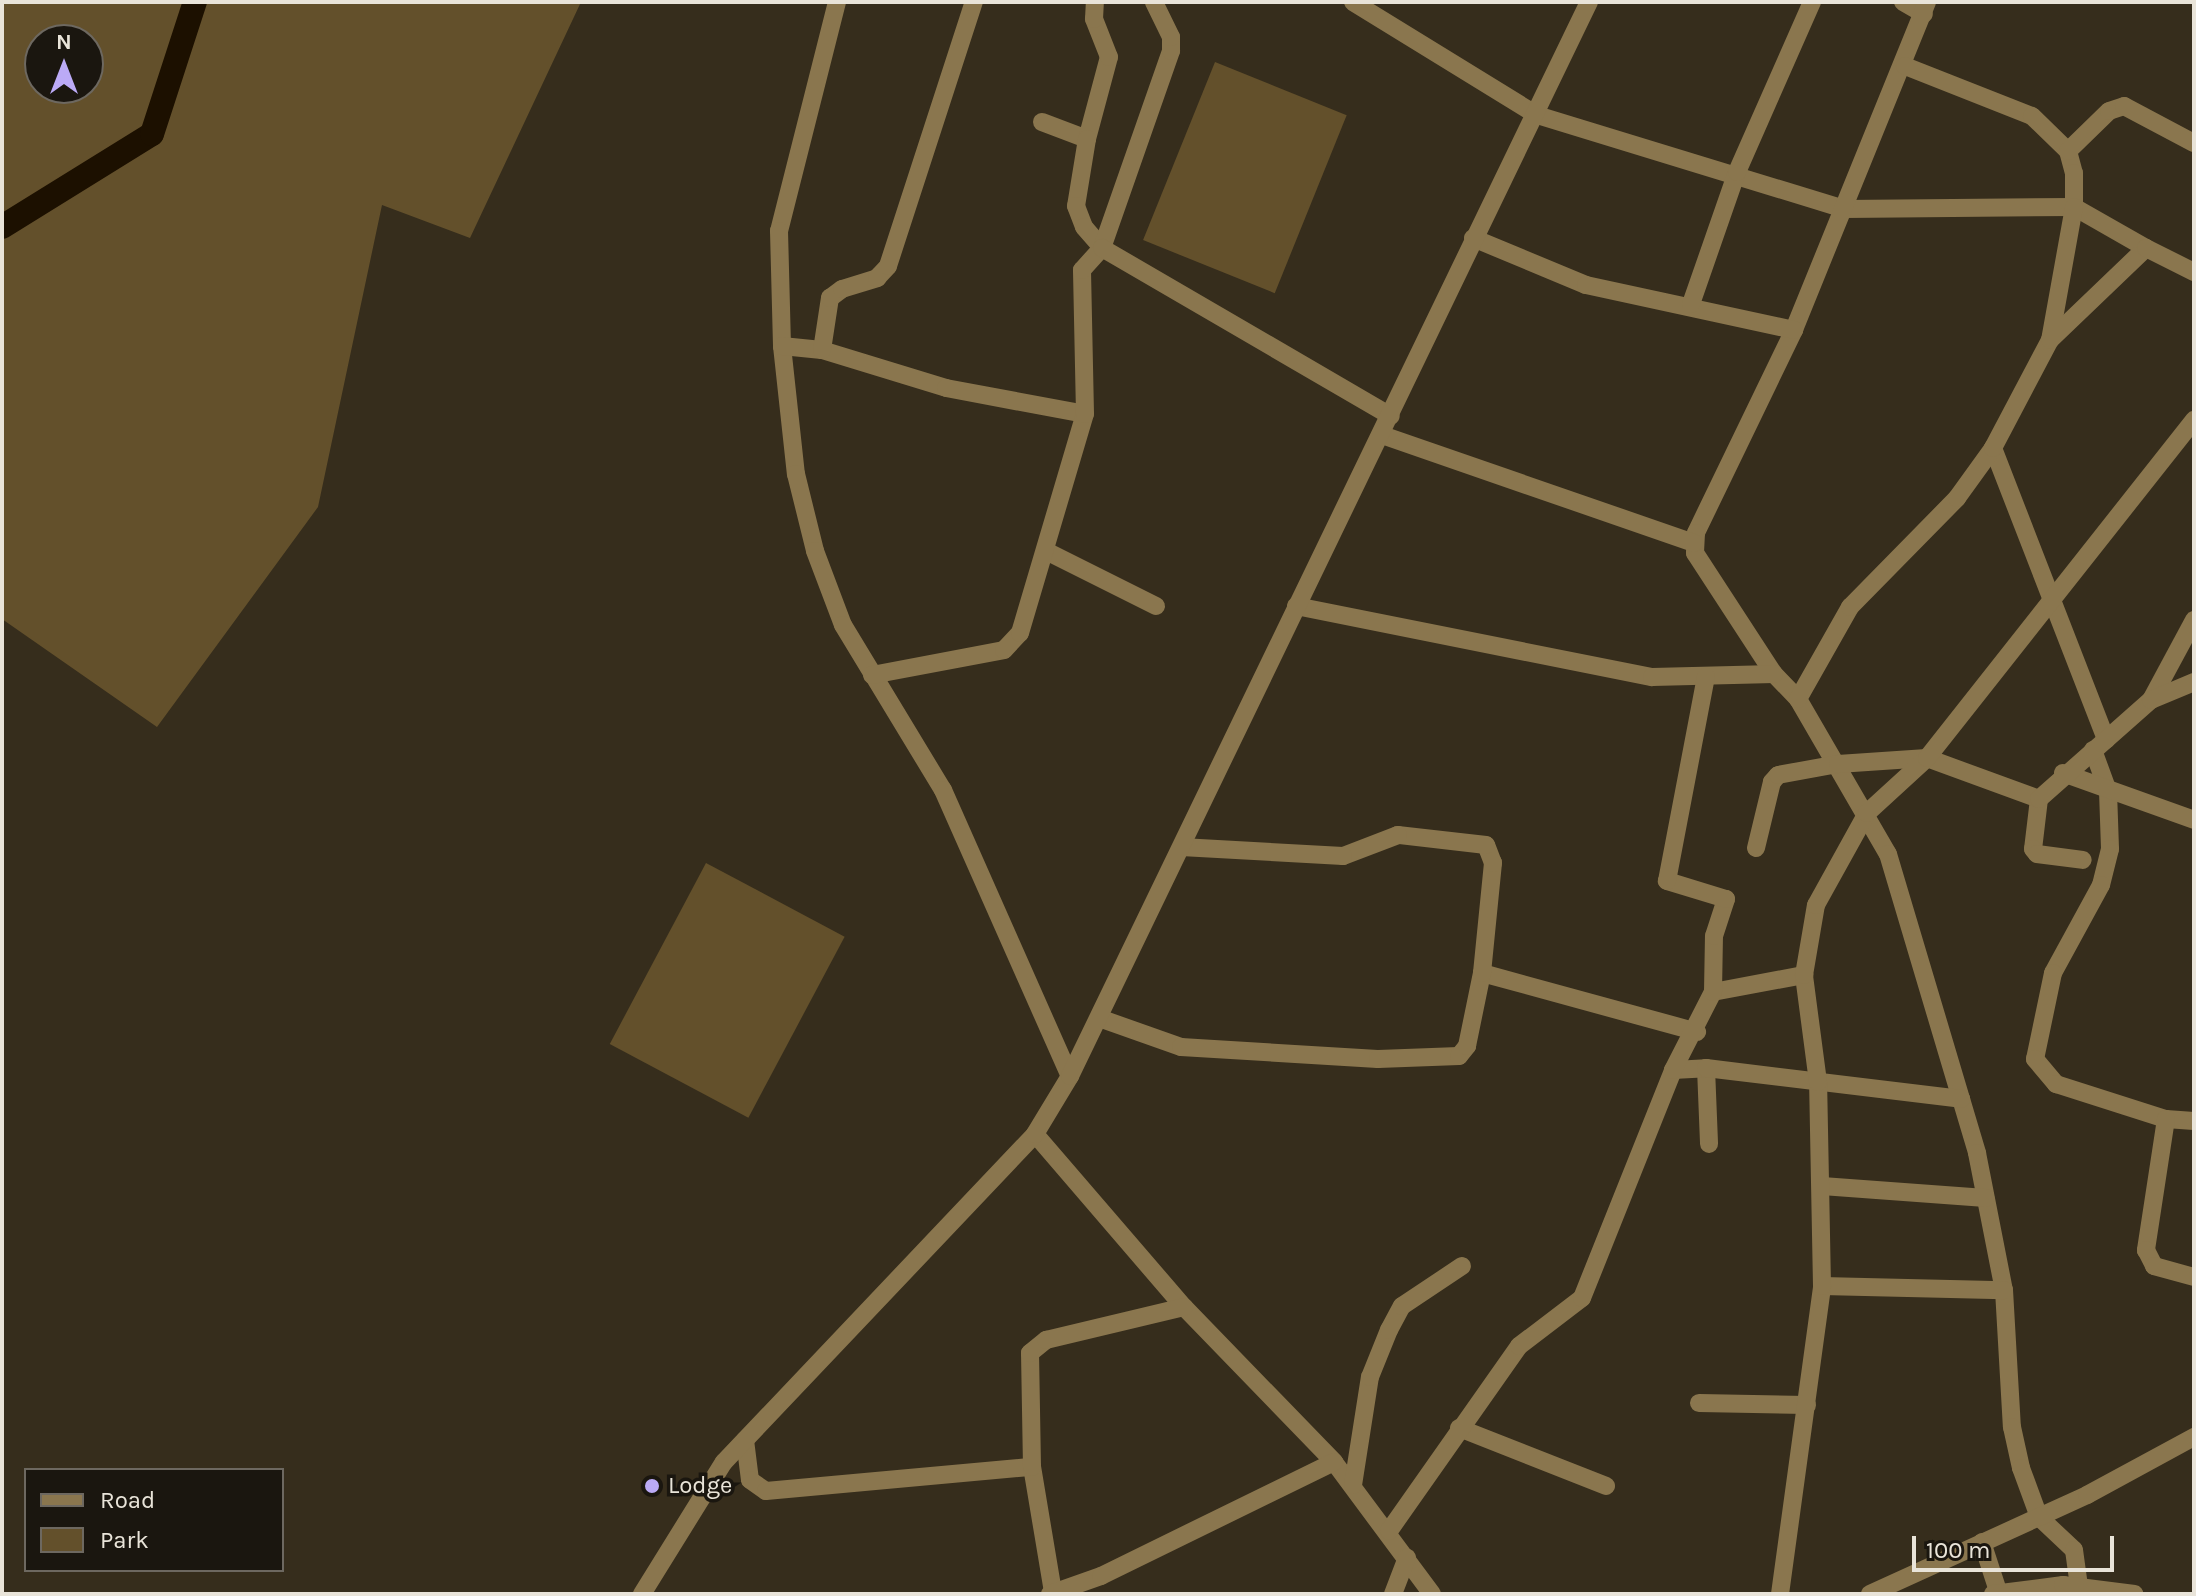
<!DOCTYPE html>
<html>
<head>
<meta charset="utf-8">
<style>
  body { margin:0 }
  #map { position:relative; width:2196px; height:1596px; overflow:hidden; background:#362d1c; font-family:Karla,sans-serif }
  div>[style] { position:absolute }
  [style*='--x'] { left:calc(var(--x)*1px); top:calc(var(--y)*1px); width:calc(var(--w)*1px); rotate:calc(var(--a)*1deg) }
  .green>* { inset:0; background:#63502b; transform-origin:0 0 }
  .river>* { height:24px; margin:-12px; padding:0 12px; transform-origin:12px; border-radius:12px; background:#1c1000 }
  .minor>* { height:18px; margin:-9px; padding:0 9px; transform-origin:9px; border-radius:9px; background:#8a764e }
  .dots>* { width:22px; height:22px; translate:-50% -50%; box-sizing:border-box; border:4px solid #1a160f; border-radius:50% }
  span { translate:-50% -50%; white-space:nowrap; text-align:center; line-height:1.15; -webkit-text-stroke:7px #1a160f; paint-order:stroke }
  .poi-label { font-size:24px; color:#e9e4d9 }
  .left { translate:0 -50%; text-align:left }
  .frame { position:absolute; inset:0; border:4px solid #e9e4d9; pointer-events:none }
  .legend { position:absolute; left:24px; top:1468px; width:260px; height:104px; box-sizing:border-box; background:#1a160f; border:2px solid #6d6860; margin:0; padding:10px 14px; list-style:none; font-size:24px; color:#e9e4d9 }
  .legend li { display:flex; align-items:center; gap:16px; height:40px }
  .legend b { width:40px; border:2px solid #6d6860 }
  .north { position:absolute; left:24px; top:24px; width:80px; height:80px; box-sizing:border-box; background:#1a160f; border:2px solid #6d6860; border-radius:50%; rotate:0deg; font-size:22px; font-weight:700; line-height:32px; text-align:center; color:#e9e4d9 }
  .north::after { content:''; display:block; margin:auto; width:28px; height:36px; background:#bbaaf6; clip-path:polygon(50% 0,100% 100%,50% 72%,0 100%) }
  .scale { position:absolute; left:1912px; top:1536px; width:202px; height:36px; box-sizing:border-box; border:4px solid #e9e4d9; border-top:0; padding-left:10px; font-size:24px; line-height:28px; white-space:nowrap; color:#e9e4d9; -webkit-text-stroke:6px #1a160f; paint-order:stroke }
</style>
</head>
<body>
<div id="map">
  <div class="green">
    <i style="clip-path:polygon(evenodd,2px 2px,581px 2px,470px 238px,382px 205px,318px 507px,157px 727px,2px 619px,2px 2px,40px 40px,88px 40px,88px 88px,40px 88px,40px 40px)"></i>
    <i style="left:1215px;top:62px;width:142px;height:192px;rotate:22deg"></i>
    <i style="left:706px;top:863px;width:157px;height:205px;rotate:28deg"></i>
  </div>
  <div class="river">
    <i style="--x:2;--y:227;--w:176;--a:-31.8"></i>
    <i style="--x:152;--y:134;--w:139;--a:-72"></i>
  </div>
  <div class="minor">
    <i style="--x:837;--y:2;--w:236;--a:104.2"></i>
    <i style="--x:779;--y:231;--w:115;--a:88.5"></i>
    <i style="--x:782;--y:346;--w:129;--a:83.8"></i>
    <i style="--x:796;--y:474;--w:79;--a:76.1"></i>
    <i style="--x:815;--y:551;--w:79;--a:69.3"></i>
    <i style="--x:843;--y:625;--w:193;--a:58.8"></i>
    <i style="--x:943;--y:790;--w:313;--a:66.1"></i>
    <i style="--x:1353;--y:2;--w:216;--a:31.6"></i>
    <i style="--x:1537;--y:115;--w:321;--a:17"></i>
    <i style="--x:1844;--y:209;--w:230;--a:-0.5"></i>
    <i style="--x:2074;--y:207;--w:83;--a:29.7"></i>
    <i style="--x:1903;--y:2;--w:24;--a:30"></i>
    <i style="--x:1927;--y:2;--w:354;--a:112.1"></i>
    <i style="--x:1794;--y:330;--w:225;--a:115.8"></i>
    <i style="--x:1696;--y:533;--w:20;--a:93"></i>
    <i style="--x:1695;--y:553;--w:145;--a:56.9"></i>
    <i style="--x:1774;--y:674;--w:35;--a:46"></i>
    <i style="--x:1798;--y:699;--w:179;--a:59.9"></i>
    <i style="--x:1888;--y:854;--w:312;--a:73.4"></i>
    <i style="--x:1977;--y:1153;--w:140;--a:78.9"></i>
    <i style="--x:2004;--y:1290;--w:137;--a:86.7"></i>
    <i style="--x:2012;--y:1427;--w:42;--a:77.6"></i>
    <i style="--x:2021;--y:1468;--w:52;--a:69.8"></i>
    <i style="--x:2039;--y:1517;--w:48;--a:43.3"></i>
    <i style="--x:2074;--y:1550;--w:44;--a:82.2"></i>
    <i style="--x:1905;--y:66;--w:136;--a:21.5"></i>
    <i style="--x:2032;--y:116;--w:50;--a:44.2"></i>
    <i style="--x:2068;--y:151;--w:23;--a:75"></i>
    <i style="--x:2074;--y:173;--w:34;--a:90"></i>
    <i style="--x:2074;--y:207;--w:135;--a:100.2"></i>
    <i style="--x:1042;--y:122;--w:48;--a:20.7"></i>
    <i style="--x:1087;--y:139;--w:85;--a:-75"></i>
    <i style="--x:1109;--y:57;--w:41;--a:-111.5"></i>
    <i style="--x:1094;--y:19;--w:17;--a:-87"></i>
    <i style="--x:1087;--y:139;--w:68;--a:99.3"></i>
    <i style="--x:1076;--y:206;--w:22;--a:69"></i>
    <i style="--x:1084;--y:227;--w:28;--a:49"></i>
    <i style="--x:1102;--y:248;--w:209;--a:-70.7"></i>
    <i style="--x:1171;--y:51;--w:14;--a:-90"></i>
    <i style="--x:1171;--y:37;--w:39;--a:-116"></i>
    <i style="--x:2068;--y:151;--w:57;--a:-44.3"></i>
    <i style="--x:2109;--y:111;--w:16;--a:-18"></i>
    <i style="--x:2124;--y:106;--w:79;--a:27.9"></i>
    <i style="--x:1473;--y:238;--w:122;--a:22.6"></i>
    <i style="--x:1586;--y:285;--w:213;--a:12.2"></i>
    <i style="--x:1691;--y:304;--w:140;--a:-70.8"></i>
    <i style="--x:1737;--y:172;--w:186;--a:-66.2"></i>
    <i style="--x:782;--y:346;--w:40;--a:5.7"></i>
    <i style="--x:822;--y:350;--w:130;--a:17"></i>
    <i style="--x:946;--y:388;--w:141;--a:10.6"></i>
    <i style="--x:822;--y:350;--w:53;--a:-81.3"></i>
    <i style="--x:830;--y:298;--w:15;--a:-37"></i>
    <i style="--x:842;--y:289;--w:37;--a:-17"></i>
    <i style="--x:877;--y:278;--w:16;--a:-47"></i>
    <i style="--x:888;--y:266;--w:278;--a:-72"></i>
    <i style="--x:1382;--y:435;--w:330;--a:19.1"></i>
    <i style="--x:1993;--y:448;--w:313;--a:68.8"></i>
    <i style="--x:1046;--y:551;--w:123;--a:26.6"></i>
    <i style="--x:1296;--y:606;--w:363;--a:11.3"></i>
    <i style="--x:1652;--y:677;--w:122;--a:-1.4"></i>
    <i style="--x:872;--y:675;--w:134;--a:-10.7"></i>
    <i style="--x:1004;--y:650;--w:23;--a:-47"></i>
    <i style="--x:1020;--y:633;--w:228;--a:-73.5"></i>
    <i style="--x:1085;--y:414;--w:144;--a:-91.2"></i>
    <i style="--x:1082;--y:270;--w:30;--a:-48"></i>
    <i style="--x:1102;--y:248;--w:334;--a:30.2"></i>
    <i style="--x:1798;--y:699;--w:106;--a:-60.5"></i>
    <i style="--x:1850;--y:607;--w:153;--a:-45.5"></i>
    <i style="--x:1957;--y:498;--w:62;--a:-54.2"></i>
    <i style="--x:1993;--y:448;--w:122;--a:-62.2"></i>
    <i style="--x:2050;--y:340;--w:133;--a:-43.8"></i>
    <i style="--x:2146;--y:248;--w:54;--a:26.6"></i>
    <i style="--x:2151;--y:700;--w:91;--a:-61.7"></i>
    <i style="--x:2093;--y:750;--w:44;--a:69.9"></i>
    <i style="--x:2108;--y:791;--w:58;--a:88"></i>
    <i style="--x:2110;--y:849;--w:37;--a:104"></i>
    <i style="--x:2101;--y:885;--w:100;--a:118.6"></i>
    <i style="--x:2053;--y:973;--w:88;--a:101.8"></i>
    <i style="--x:2035;--y:1059;--w:33;--a:50"></i>
    <i style="--x:2056;--y:1084;--w:115;--a:17.7"></i>
    <i style="--x:2166;--y:1119;--w:28;--a:4"></i>
    <i style="--x:2063;--y:773;--w:139;--a:19.7"></i>
    <i style="--x:2039;--y:799;--w:50;--a:96.8"></i>
    <i style="--x:2033;--y:849;--w:6;--a:51"></i>
    <i style="--x:2037;--y:854;--w:46;--a:7.4"></i>
    <i style="--x:1756;--y:848;--w:68;--a:-76.4"></i>
    <i style="--x:1772;--y:782;--w:9;--a:-49"></i>
    <i style="--x:1778;--y:775;--w:61;--a:-10.4"></i>
    <i style="--x:1838;--y:764;--w:89;--a:-3.9"></i>
    <i style="--x:1927;--y:758;--w:119;--a:20.1"></i>
    <i style="--x:2039;--y:799;--w:149;--a:-41.5"></i>
    <i style="--x:2151;--y:700;--w:47;--a:-22.7"></i>
    <i style="--x:1482;--y:973;--w:223;--a:15.3"></i>
    <i style="--x:1713;--y:992;--w:93;--a:-10.6"></i>
    <i style="--x:1099;--y:1018;--w:87;--a:19.5"></i>
    <i style="--x:1181;--y:1047;--w:197;--a:3.5"></i>
    <i style="--x:1378;--y:1059;--w:81;--a:-2.1"></i>
    <i style="--x:1459;--y:1056;--w:13;--a:-51"></i>
    <i style="--x:1467;--y:1046;--w:75;--a:-78.4"></i>
    <i style="--x:1482;--y:973;--w:111;--a:-84.3"></i>
    <i style="--x:1493;--y:863;--w:19;--a:-111"></i>
    <i style="--x:1486;--y:845;--w:89;--a:-173.5"></i>
    <i style="--x:1398;--y:835;--w:59;--a:159.1"></i>
    <i style="--x:1343;--y:856;--w:162;--a:-176.8"></i>
    <i style="--x:1706;--y:1068;--w:76;--a:87.7"></i>
    <i style="--x:1673;--y:1070;--w:33;--a:-3"></i>
    <i style="--x:1706;--y:1068;--w:257;--a:6.9"></i>
    <i style="--x:2166;--y:1119;--w:133;--a:98.7"></i>
    <i style="--x:2146;--y:1250;--w:18;--a:63"></i>
    <i style="--x:2154;--y:1266;--w:41;--a:15.4"></i>
    <i style="--x:1035;--y:1134;--w:228;--a:49.3"></i>
    <i style="--x:1184;--y:1307;--w:216;--a:45.9"></i>
    <i style="--x:1334;--y:1462;--w:164;--a:53.4"></i>
    <i style="--x:1822;--y:1186;--w:164;--a:4.2"></i>
    <i style="--x:1822;--y:1286;--w:182;--a:1.3"></i>
    <i style="--x:1699;--y:1403;--w:108;--a:1.1"></i>
    <i style="--x:1459;--y:1428;--w:158;--a:21.5"></i>
    <i style="--x:745;--y:1440;--w:40;--a:82.9"></i>
    <i style="--x:750;--y:1480;--w:19;--a:35"></i>
    <i style="--x:766;--y:1491;--w:267;--a:-5.2"></i>
    <i style="--x:1353;--y:1485;--w:109;--a:-81.1"></i>
    <i style="--x:1370;--y:1377;--w:51;--a:-68"></i>
    <i style="--x:1389;--y:1330;--w:27;--a:-62"></i>
    <i style="--x:1402;--y:1306;--w:72;--a:-33.7"></i>
    <i style="--x:1389;--y:1531;--w:226;--a:-54.9"></i>
    <i style="--x:1519;--y:1346;--w:79;--a:-37.3"></i>
    <i style="--x:1582;--y:1298;--w:245;--a:-68.2"></i>
    <i style="--x:1673;--y:1070;--w:88;--a:-62.9"></i>
    <i style="--x:1713;--y:992;--w:56;--a:-89"></i>
    <i style="--x:1714;--y:936;--w:39;--a:-72"></i>
    <i style="--x:1726;--y:899;--w:62;--a:-163"></i>
    <i style="--x:1667;--y:881;--w:208;--a:-79.2"></i>
    <i style="--x:1982;--y:1542;--w:55;--a:71.9"></i>
    <i style="--x:1053;--y:1592;--w:127;--a:-99.5"></i>
    <i style="--x:1032;--y:1467;--w:114;--a:-91"></i>
    <i style="--x:1030;--y:1353;--w:21;--a:-39"></i>
    <i style="--x:1046;--y:1340;--w:142;--a:-13.4"></i>
    <i style="--x:642;--y:1594;--w:155;--a:-58.2"></i>
    <i style="--x:724;--y:1462;--w:452;--a:-46.5"></i>
    <i style="--x:1035;--y:1134;--w:68;--a:-58.9"></i>
    <i style="--x:1070;--y:1076;--w:1193;--a:-64.21"></i>
    <i style="--x:1050;--y:1594;--w:54;--a:-19.4"></i>
    <i style="--x:1101;--y:1576;--w:259;--a:-26.1"></i>
    <i style="--x:1393;--y:1594;--w:39;--a:-69"></i>
    <i style="--x:1780;--y:1594;--w:311;--a:-82.2"></i>
    <i style="--x:1822;--y:1286;--w:204;--a:-91.1"></i>
    <i style="--x:1818;--y:1082;--w:108;--a:-97.5"></i>
    <i style="--x:1804;--y:975;--w:71;--a:-80.3"></i>
    <i style="--x:1816;--y:905;--w:105;--a:-61"></i>
    <i style="--x:1867;--y:813;--w:81;--a:-42.5"></i>
    <i style="--x:1927;--y:758;--w:431;--a:-51.7"></i>
    <i style="--x:1870;--y:1594;--w:239;--a:-24.5"></i>
    <i style="--x:2087;--y:1495;--w:122;--a:-28.5"></i>
    <i style="--x:1993;--y:1594;--w:71;--a:-7.3"></i>
    <i style="--x:2063;--y:1585;--w:72;--a:7.2"></i>
  </div>
  <div class="dots">
    <i style="left:652px;top:1486px;background:#bbaaf6"></i>
  </div>
  <div class="poi-label">
    <span class="left" style="left:668px;top:1486px">Lodge</span>
  </div>
  <div class="frame"></div>
  <ul class="legend">
  <li><b style="height:10px;background:#8a764e"></b>Road</li>
  <li><b style="height:22px;background:#63502b"></b>Park</li>
  </ul>
  <div class="north">N</div>
  <div class="scale">100 m</div>
</div>
</body>
</html>
